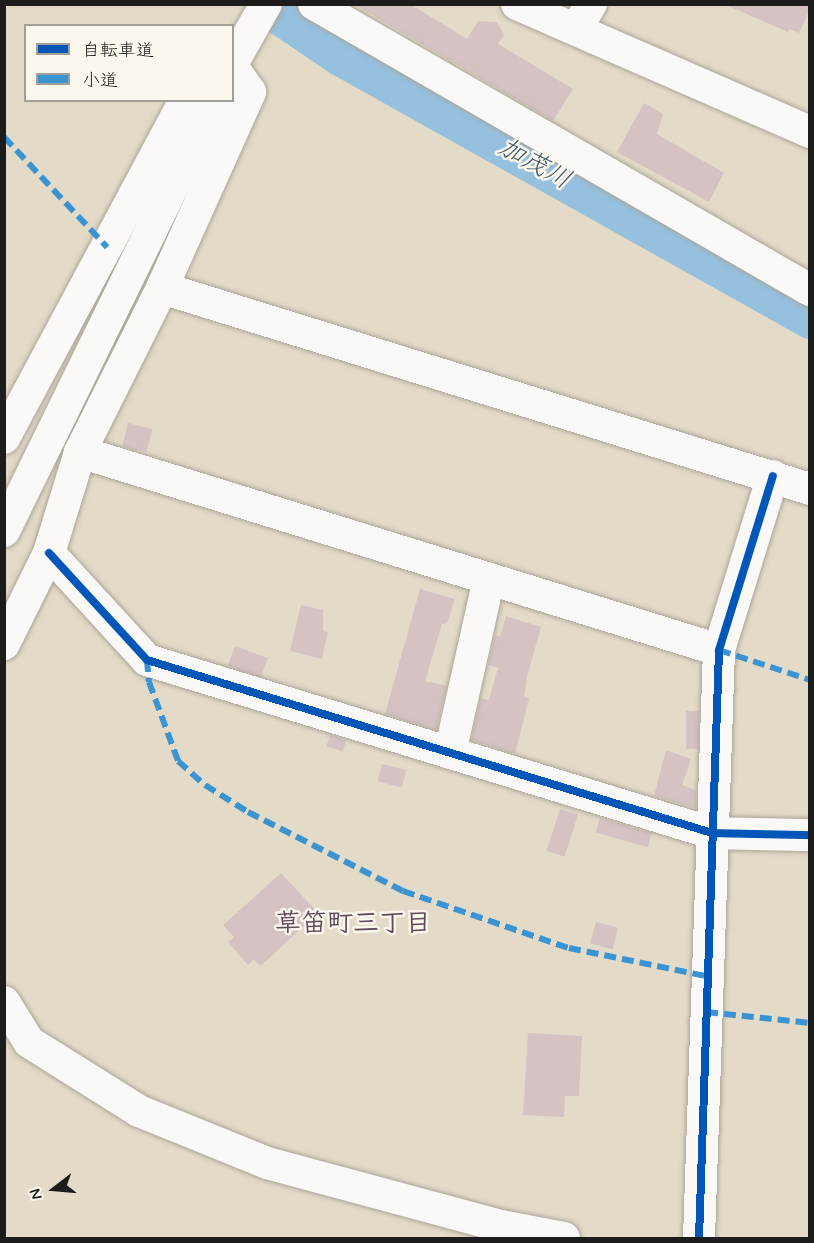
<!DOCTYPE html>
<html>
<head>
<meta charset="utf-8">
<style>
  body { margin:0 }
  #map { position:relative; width:814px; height:1243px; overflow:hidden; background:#e3dac7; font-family:Mynerve,"Klee One",sans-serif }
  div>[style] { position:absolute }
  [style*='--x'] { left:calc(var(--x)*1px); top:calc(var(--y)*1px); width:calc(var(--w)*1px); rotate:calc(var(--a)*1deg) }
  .river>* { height:39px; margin:-19.5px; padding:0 19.5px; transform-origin:19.5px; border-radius:19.5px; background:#95c0de }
  .building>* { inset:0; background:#d5c3c4; transform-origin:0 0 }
  .roads { filter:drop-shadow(0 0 2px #aba599) drop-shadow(0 0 2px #aba599) }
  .minor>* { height:32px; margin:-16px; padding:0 16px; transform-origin:16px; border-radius:16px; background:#fbf9f7 }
  .quiet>* { height:6px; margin-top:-3px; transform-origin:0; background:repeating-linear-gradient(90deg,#3a94d4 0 12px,transparent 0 18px) }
  .cycleway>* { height:8px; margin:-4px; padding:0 4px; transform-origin:4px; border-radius:4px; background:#0057b8 }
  span { translate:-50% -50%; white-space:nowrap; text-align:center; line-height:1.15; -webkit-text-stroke:5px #fbf7ec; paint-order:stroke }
  .water-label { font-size:26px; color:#3f596e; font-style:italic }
  .neighbourhood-label { font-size:26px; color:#604859; font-weight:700 }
  .frame { position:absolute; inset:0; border:6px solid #1c1c1c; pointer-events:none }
  .legend { position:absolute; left:24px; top:24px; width:210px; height:78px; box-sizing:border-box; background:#fbf7ec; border:2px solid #a29f99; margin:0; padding:8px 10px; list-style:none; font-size:18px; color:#1c1c1c }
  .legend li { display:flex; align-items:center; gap:12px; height:30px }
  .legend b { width:30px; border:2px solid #a29f99 }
  .north { position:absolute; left:24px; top:1159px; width:60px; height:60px; -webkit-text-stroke:4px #fbf7ec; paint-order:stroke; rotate:254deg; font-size:16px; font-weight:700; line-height:24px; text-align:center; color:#1c1c1c }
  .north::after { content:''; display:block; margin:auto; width:21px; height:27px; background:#1c1c1c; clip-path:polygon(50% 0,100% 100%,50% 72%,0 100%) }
</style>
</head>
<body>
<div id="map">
  <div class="river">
    <i style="--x:263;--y:4;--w:93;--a:34"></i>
    <i style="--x:340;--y:56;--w:539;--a:29.23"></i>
  </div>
  <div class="building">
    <i style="clip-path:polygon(354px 4px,410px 4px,467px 39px,478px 21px,497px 22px,504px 35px,498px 44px,573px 89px,553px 121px)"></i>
    <i style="clip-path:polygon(724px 4px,810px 4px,810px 9px,799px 33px,789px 29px,788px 32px)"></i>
    <i style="clip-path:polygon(644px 103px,663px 114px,657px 134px,724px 173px,709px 202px,617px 152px)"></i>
    <i style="left:128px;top:423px;width:25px;height:24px;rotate:14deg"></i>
    <i style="clip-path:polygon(420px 589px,455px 599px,447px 623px,442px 624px,425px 681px,447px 686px,436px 730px,385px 714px)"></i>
    <i style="clip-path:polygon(301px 605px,323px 610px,323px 631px,328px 632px,322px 659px,290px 651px)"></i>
    <i style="clip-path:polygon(506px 616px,541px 627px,527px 677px,524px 697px,529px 698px,515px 754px,471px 740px,481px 698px,489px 700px,498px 668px,488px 665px,495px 635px,500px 637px)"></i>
    <i style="left:235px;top:646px;width:35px;height:21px;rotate:20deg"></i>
    <i style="left:686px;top:711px;width:13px;height:38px"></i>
    <i style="left:330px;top:735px;width:17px;height:12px;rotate:17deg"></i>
    <i style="clip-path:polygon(666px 750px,691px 759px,682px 785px,696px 790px,696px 808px,654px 796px)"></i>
    <i style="left:382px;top:764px;width:25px;height:18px;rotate:14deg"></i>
    <i style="left:560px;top:809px;width:19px;height:44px;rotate:18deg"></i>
    <i style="left:600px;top:818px;width:54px;height:15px;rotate:16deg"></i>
    <i style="clip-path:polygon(281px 873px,318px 913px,266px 961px,260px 966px,254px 959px,248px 965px,228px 942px,234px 937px,223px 925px)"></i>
    <i style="left:596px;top:922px;width:23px;height:22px;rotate:15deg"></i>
    <i style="clip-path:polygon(528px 1033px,582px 1036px,579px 1096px,565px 1096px,564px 1117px,523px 1115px)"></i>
  </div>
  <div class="roads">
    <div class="minor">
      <i style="--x:314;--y:4;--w:573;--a:29.97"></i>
      <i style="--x:517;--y:4;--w:320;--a:23.6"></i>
      <i style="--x:577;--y:28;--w:28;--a:-60"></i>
      <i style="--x:232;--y:64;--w:69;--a:-60.5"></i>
      <i style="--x:162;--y:288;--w:678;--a:17.23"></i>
      <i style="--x:4;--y:438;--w:383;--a:-61.8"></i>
      <i style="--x:80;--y:452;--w:669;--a:17.22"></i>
      <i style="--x:4;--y:531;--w:480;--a:-63.9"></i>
      <i style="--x:49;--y:553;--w:145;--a:47.5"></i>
      <i style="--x:147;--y:660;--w:591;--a:17.02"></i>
      <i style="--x:712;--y:833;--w:98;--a:1.2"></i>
      <i style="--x:4;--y:644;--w:102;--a:-63.7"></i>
      <i style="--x:49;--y:553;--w:106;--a:-72.9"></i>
      <i style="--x:80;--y:452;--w:183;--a:-63.4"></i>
      <i style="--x:162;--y:288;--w:215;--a:-65.8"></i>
      <i style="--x:250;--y:92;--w:32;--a:-125"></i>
      <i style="--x:450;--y:753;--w:178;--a:-77.4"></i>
      <i style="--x:4;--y:1002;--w:47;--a:58"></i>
      <i style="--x:29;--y:1042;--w:130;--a:32.1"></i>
      <i style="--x:139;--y:1111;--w:138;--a:22.1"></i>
      <i style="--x:267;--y:1163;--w:242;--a:15.1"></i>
      <i style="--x:501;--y:1226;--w:64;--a:10.8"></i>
      <i style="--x:699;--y:1238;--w:588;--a:-88.05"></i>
      <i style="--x:719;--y:650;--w:182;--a:-72.8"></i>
    </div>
  </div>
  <div class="quiet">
    <i style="--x:4;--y:137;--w:151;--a:46.9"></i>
    <i style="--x:719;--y:650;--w:96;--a:18.2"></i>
    <i style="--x:147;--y:660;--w:22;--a:85"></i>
    <i style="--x:149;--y:682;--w:84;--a:69.8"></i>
    <i style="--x:178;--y:761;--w:36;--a:42"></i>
    <i style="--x:205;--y:785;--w:51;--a:32.1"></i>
    <i style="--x:248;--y:812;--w:174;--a:27"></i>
    <i style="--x:403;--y:891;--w:176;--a:19"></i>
    <i style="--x:569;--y:948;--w:140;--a:11.6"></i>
    <i style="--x:706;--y:1012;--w:105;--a:6"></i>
  </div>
  <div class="cycleway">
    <i style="--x:49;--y:553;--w:145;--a:47.5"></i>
    <i style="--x:147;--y:660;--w:591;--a:17.02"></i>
    <i style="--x:712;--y:833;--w:98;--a:1.2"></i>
    <i style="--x:699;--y:1238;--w:588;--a:-88.05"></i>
    <i style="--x:719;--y:650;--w:182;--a:-72.8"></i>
  </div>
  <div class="water-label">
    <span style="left:534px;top:165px;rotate:29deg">加茂川</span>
  </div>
  <div class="neighbourhood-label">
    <span style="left:353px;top:925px">草笛町三丁目</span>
  </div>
  <div class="frame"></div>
  <ul class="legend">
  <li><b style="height:8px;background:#0057b8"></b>自転車道</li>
  <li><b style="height:8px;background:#3a94d4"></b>小道</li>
  </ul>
  <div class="north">N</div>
</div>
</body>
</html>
